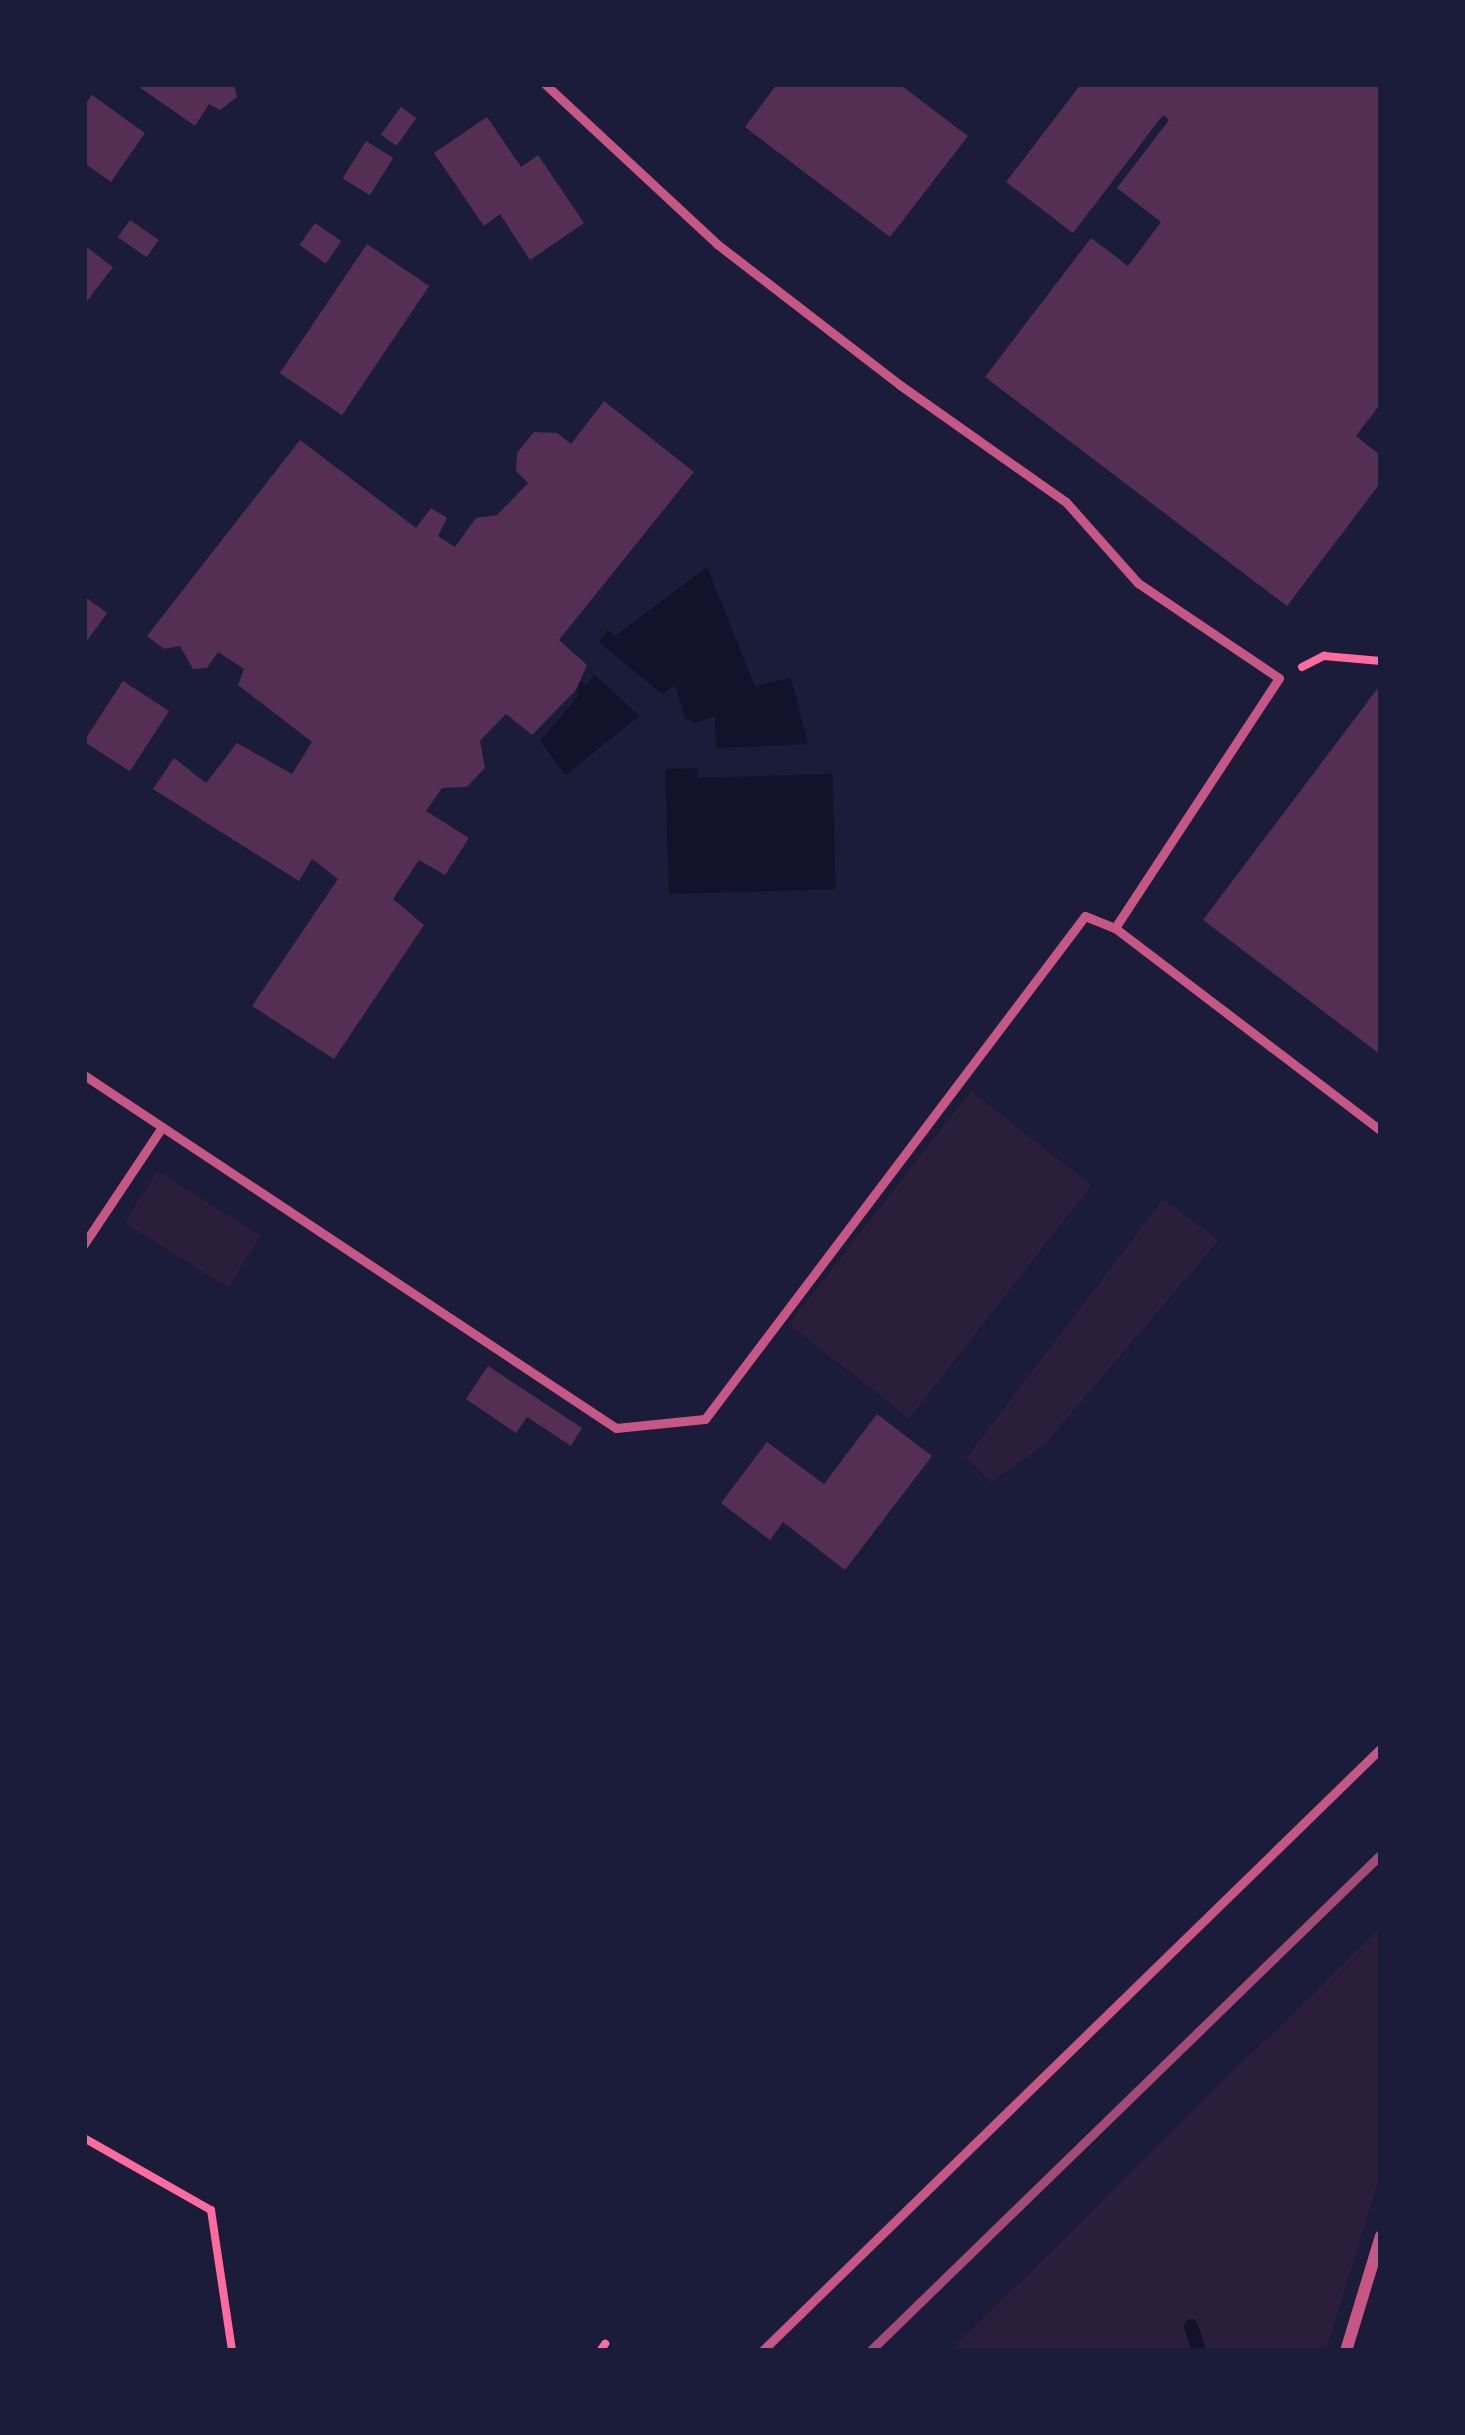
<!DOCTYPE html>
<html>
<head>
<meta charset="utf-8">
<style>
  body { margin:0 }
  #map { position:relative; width:1465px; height:2435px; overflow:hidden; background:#1b1b3a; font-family:Poppins,sans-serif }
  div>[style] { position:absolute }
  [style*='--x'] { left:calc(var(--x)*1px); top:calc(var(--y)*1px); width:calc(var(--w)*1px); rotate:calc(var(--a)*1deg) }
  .green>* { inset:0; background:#2a1e3b; transform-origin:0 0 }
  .water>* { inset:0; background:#12122b }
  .stream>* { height:14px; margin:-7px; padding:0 7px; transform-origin:7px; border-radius:7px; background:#12122b }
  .building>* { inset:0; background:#542f53; transform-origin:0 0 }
  .path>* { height:8px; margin:-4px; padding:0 4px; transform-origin:4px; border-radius:4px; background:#ff6b9d }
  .service>* { height:9px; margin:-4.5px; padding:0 4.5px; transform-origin:4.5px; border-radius:4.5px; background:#c65784 }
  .minor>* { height:12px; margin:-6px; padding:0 6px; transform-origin:6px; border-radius:6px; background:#c65784 }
  .rail>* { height:9px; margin:-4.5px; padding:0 4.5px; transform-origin:4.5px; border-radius:4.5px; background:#a44b75 }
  span { translate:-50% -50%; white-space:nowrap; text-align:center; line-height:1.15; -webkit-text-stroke:10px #1b1b3a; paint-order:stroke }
  .frame { position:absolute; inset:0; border:87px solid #1b1b3a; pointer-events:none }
</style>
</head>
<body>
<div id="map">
  <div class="green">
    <i style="left:971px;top:1091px;width:153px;height:296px;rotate:38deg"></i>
    <i style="left:157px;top:1171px;width:122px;height:61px;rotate:32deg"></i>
    <i style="clip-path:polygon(1163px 1199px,1219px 1240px,1045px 1444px,991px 1482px,966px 1458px)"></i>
    <i style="clip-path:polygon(1381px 1926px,1381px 2172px,1326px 2351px,950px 2351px)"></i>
  </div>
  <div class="water">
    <i style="clip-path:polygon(707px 567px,755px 686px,791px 678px,808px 744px,716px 748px,715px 716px,696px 723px,685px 718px,675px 685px,662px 694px,599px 642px,607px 630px,615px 636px)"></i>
    <i style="clip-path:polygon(594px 674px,639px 716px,566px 775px,540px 741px,580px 694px,561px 686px,568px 675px,587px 685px)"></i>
    <i style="clip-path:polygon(697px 768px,698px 778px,832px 774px,836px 889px,669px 894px,665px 769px)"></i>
  </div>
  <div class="stream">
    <i style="--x:1191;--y:2326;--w:26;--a:72"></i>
  </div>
  <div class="building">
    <i style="clip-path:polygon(135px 84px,234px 84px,237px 97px,220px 110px,209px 104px,195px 126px)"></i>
    <i style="clip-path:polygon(777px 84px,899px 84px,968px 136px,890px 237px,745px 127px)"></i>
    <i style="clip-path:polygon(1081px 84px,1381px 84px,1381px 403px,1356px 436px,1381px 456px,1381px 482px,1287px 606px,985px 377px,1091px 238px,1128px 266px,1161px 222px,1117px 188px,1169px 120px,1163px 115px,1073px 233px,1006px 182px)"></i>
    <i style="clip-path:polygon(92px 95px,145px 133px,111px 182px,84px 163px,84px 106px)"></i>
    <i style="left:401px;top:107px;width:19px;height:34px;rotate:36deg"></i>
    <i style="clip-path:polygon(487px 117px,521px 167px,538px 155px,584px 223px,530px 260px,500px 214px,484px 226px,434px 153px)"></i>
    <i style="left:366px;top:141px;width:32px;height:44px;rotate:32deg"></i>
    <i style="left:130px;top:220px;width:35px;height:21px;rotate:35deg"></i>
    <i style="left:315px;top:223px;width:32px;height:27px;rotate:35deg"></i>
    <i style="left:367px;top:244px;width:75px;height:156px;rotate:34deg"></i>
    <i style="clip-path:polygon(84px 245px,113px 267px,87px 301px,84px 298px)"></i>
    <i style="clip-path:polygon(604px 401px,694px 472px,559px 640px,587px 665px,576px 690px,532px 735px,506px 714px,480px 741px,485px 768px,467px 787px,442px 788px,426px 811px,469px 838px,445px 875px,419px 860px,393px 899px,424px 925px,334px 1059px,252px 1006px,338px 879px,312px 859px,299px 881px,153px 789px,174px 758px,206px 783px,237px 743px,292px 774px,312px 742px,238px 685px,244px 669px,218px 652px,207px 668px,193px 669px,180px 646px,164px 649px,147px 636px,300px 440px,416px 528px,431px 508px,447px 518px,438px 536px,455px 547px,476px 518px,497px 515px,528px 483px,516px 471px,517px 453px,534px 432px,557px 433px,571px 444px)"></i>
    <i style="clip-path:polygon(84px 596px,107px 613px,84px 645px)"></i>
    <i style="left:123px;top:681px;width:55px;height:72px;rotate:33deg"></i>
    <i style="clip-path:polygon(1381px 684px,1381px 1055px,1203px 920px)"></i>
    <i style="clip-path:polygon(488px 1366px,582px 1428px,571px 1446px,527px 1417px,516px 1433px,466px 1399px)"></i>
    <i style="clip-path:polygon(877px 1414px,932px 1456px,845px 1570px,783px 1522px,770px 1540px,721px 1503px,767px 1442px,824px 1484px)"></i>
  </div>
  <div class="path">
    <i style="--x:1302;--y:667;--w:25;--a:-27"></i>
    <i style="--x:1324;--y:656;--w:57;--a:5"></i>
    <i style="--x:84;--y:2138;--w:146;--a:29.6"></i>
    <i style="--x:211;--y:2210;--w:143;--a:81.5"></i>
    <i style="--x:600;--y:2351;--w:9;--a:-54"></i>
  </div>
  <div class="service">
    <i style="--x:545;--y:84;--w:235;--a:42.9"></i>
    <i style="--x:717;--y:244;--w:231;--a:37.6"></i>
    <i style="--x:900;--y:385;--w:203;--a:35.2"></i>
    <i style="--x:1066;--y:502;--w:108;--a:48.4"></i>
    <i style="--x:1138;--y:583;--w:170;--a:34"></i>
    <i style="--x:1279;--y:678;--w:299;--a:123.3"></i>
    <i style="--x:1115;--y:928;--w:335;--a:37.3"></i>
    <i style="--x:84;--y:1075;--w:638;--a:33.57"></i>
    <i style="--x:616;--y:1428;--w:89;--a:-5.8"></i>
    <i style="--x:705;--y:1419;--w:630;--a:-52.93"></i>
    <i style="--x:1085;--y:916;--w:32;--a:22"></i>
    <i style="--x:84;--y:1244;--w:141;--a:-56.3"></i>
    <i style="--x:762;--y:2351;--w:864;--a:-44.25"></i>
  </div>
  <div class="minor">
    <i style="--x:1346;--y:2351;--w:120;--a:-73.1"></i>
  </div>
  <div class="rail">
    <i style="--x:870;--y:2351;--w:713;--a:-44.2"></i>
  </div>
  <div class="frame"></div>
</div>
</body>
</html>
